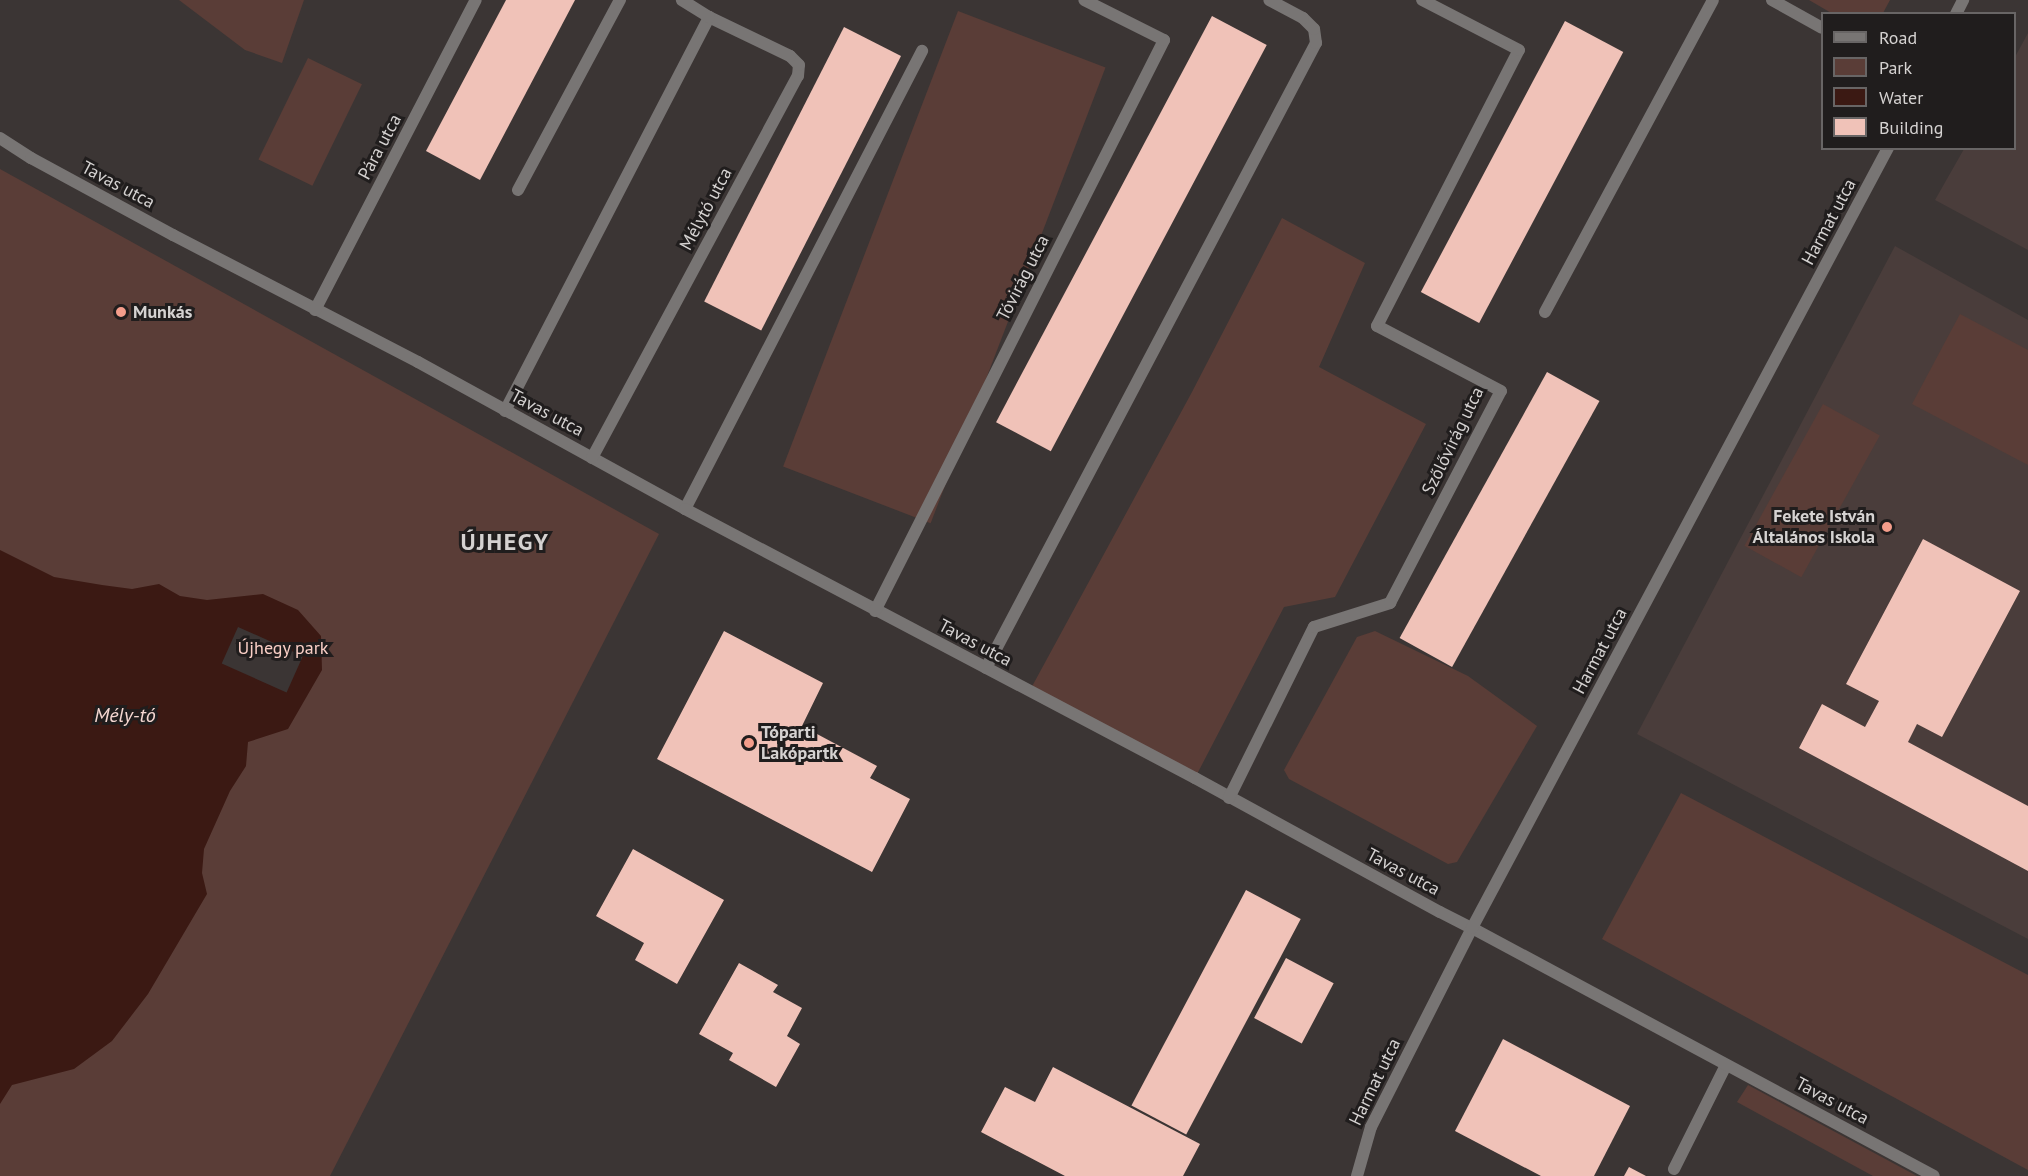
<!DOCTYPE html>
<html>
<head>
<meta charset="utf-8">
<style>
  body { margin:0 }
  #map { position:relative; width:2028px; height:1176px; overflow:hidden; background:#3b3534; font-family:"PT Sans",sans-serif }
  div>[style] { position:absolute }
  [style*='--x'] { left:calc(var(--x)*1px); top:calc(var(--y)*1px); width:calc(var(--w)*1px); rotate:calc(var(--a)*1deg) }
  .built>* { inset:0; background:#4a3d3b }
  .green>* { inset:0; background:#5a3d37; transform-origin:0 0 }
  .water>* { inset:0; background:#3b1913 }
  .pier>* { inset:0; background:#3b3534; transform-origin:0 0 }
  .building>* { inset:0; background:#f0c2b8; transform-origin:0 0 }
  .service>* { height:12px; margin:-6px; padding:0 6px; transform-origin:6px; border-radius:6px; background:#787574 }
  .minor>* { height:12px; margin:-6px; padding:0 6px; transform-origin:6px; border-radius:6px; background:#787574 }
  .tertiary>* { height:12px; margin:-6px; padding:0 6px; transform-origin:6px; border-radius:6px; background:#787574 }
  .dots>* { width:16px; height:16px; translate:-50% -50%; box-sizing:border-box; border:3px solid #201d1d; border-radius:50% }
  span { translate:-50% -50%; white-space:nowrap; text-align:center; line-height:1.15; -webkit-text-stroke:6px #201d1d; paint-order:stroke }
  .street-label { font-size:18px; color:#d5d2d1 }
  .poi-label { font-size:18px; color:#d5d2d1; font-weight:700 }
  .left { translate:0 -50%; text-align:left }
  .right { translate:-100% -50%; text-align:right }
  .park-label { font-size:18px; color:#facfc6 }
  .water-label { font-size:20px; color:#f5d7d1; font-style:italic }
  .district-label { font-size:24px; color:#d5d2d1; font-weight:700; letter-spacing:1.5px }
  .legend { position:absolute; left:1821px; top:12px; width:195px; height:138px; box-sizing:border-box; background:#201d1d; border:2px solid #686565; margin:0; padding:8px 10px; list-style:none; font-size:18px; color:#d5d2d1 }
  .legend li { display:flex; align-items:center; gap:12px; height:30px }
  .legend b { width:30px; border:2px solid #686565 }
</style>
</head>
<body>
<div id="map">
  <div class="built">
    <i style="clip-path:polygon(2028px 33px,2028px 250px,1935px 200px,1964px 149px,2014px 148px,2015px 57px)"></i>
    <i style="clip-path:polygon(1895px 246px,2028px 320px,2028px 939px,1637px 734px)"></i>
  </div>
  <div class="green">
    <i style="clip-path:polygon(179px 0,304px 0,282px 63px,245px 50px)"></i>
    <i style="clip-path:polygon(1809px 0,1890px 0,1883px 13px,1833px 14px)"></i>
    <i style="left:958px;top:11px;width:158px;height:488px;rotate:21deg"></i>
    <i style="left:308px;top:58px;width:60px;height:113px;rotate:26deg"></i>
    <i style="clip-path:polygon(0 169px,659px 534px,330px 1176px,0 1176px)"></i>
    <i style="clip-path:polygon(1282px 218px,1365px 263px,1319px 367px,1426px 424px,1335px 597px,1284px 607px,1195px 778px,1029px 692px,1192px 392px)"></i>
    <i style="clip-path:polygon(1960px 314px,2028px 350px,2028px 465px,1912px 404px)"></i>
    <i style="left:1823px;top:404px;width:65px;height:162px;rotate:29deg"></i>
    <i style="clip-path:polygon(1375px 631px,1468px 676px,1537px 726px,1457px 862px,1448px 864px,1289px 779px,1284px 770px,1357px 637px)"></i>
    <i style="clip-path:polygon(1681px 793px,2028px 975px,2028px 1170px,1602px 939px)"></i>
    <i style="clip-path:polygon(1748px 1085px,1917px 1176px,1873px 1176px,1737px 1102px)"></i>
  </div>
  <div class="water">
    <i style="clip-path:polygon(0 550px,54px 577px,102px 585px,132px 589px,159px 584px,180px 596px,207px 600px,263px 594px,298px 610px,321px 636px,322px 670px,288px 729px,248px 742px,246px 766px,230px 791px,204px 849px,202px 873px,207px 894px,148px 994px,112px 1041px,74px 1069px,12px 1085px,0 1104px)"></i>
  </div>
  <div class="pier">
    <i style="left:238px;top:627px;width:71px;height:40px;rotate:24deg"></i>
  </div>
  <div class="building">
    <i style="clip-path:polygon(506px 0,575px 0,480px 180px,426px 151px)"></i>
    <i style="left:1212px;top:16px;width:62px;height:460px;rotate:28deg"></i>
    <i style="left:1565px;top:21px;width:66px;height:307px;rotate:28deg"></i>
    <i style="left:844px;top:27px;width:64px;height:308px;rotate:27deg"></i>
    <i style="left:1547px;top:372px;width:60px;height:304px;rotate:29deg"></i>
    <i style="clip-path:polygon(1923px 539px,2020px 591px,1942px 737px,1917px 724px,1908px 742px,2028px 806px,2028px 871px,1799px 748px,1822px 704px,1865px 727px,1879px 701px,1846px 684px)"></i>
    <i style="clip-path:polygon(724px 631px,823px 683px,802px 726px,877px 766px,870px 778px,910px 799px,872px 872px,657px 759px)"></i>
    <i style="clip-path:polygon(633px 849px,724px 900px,677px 984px,635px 960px,644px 943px,596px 916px)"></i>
    <i style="left:1246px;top:890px;width:62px;height:244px;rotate:28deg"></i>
    <i style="left:1286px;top:958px;width:54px;height:68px;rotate:28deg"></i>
    <i style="clip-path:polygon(739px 963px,778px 985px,773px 992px,802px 1008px,787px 1036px,800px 1044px,776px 1087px,729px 1060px,733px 1053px,699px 1034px)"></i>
    <i style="clip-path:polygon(1503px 1039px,1630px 1106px,1594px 1176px,1541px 1176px,1455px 1131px)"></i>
    <i style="clip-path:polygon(1053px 1067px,1200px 1144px,1183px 1176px,1065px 1176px,981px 1132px,1005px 1087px,1035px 1102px)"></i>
    <i style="clip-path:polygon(1629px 1167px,1646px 1176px,1624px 1176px)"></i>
  </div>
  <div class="service">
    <i style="--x:1772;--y:0;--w:57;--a:29.2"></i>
    <i style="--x:518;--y:190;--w:216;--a:-61.8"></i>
    <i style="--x:1545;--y:312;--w:354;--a:-61.7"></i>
    <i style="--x:505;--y:411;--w:444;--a:-62.6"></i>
    <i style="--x:685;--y:509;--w:516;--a:-62.64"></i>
    <i style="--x:986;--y:668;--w:707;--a:-62.17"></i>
    <i style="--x:1316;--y:43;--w:14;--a:-98"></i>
    <i style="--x:1314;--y:29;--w:16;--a:-135"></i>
    <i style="--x:1303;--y:18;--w:38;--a:-152"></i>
    <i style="--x:1674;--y:1169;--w:116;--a:-63.4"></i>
  </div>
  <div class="minor">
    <i style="--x:0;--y:138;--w:37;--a:33"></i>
    <i style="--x:31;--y:158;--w:162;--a:28.5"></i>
    <i style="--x:173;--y:235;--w:276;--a:27.4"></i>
    <i style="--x:418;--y:362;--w:305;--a:28.8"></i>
    <i style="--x:685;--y:509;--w:577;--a:27.81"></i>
    <i style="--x:1195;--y:778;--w:279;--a:28.7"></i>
    <i style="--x:315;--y:310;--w:349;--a:-62.6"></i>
    <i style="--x:592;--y:458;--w:434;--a:-61.7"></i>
    <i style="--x:798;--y:76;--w:11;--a:-85"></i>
    <i style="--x:799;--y:65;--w:13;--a:-135"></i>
    <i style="--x:790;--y:56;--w:90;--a:-154.3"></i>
    <i style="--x:709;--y:17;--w:32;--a:-148"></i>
    <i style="--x:875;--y:611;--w:640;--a:-63.15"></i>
    <i style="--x:1164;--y:40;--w:89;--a:-153.4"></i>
    <i style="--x:1229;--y:798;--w:191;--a:-63.6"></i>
    <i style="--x:1314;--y:627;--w:80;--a:-17.5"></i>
    <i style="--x:1390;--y:603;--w:239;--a:-62.4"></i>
    <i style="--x:1501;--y:391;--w:140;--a:-152.3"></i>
    <i style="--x:1377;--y:326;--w:310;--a:-62.8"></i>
    <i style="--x:1519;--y:50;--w:109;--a:-152.7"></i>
    <i style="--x:1472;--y:928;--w:524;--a:28.23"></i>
  </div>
  <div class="tertiary">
    <i style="--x:1956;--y:14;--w:16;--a:-63"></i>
    <i style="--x:1440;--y:912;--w:36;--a:27"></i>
    <i style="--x:1357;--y:1176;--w:51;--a:-74.1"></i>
    <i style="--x:1371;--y:1127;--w:223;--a:-63.1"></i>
    <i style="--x:1472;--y:928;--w:884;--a:-61.93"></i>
  </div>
  <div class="dots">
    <i style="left:121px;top:312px;background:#f49d8b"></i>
    <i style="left:1887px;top:527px;background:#f49d8b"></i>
    <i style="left:749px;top:743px;background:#f49d8b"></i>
  </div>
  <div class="street-label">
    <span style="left:380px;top:147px;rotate:-62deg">Pára utca</span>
    <span style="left:118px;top:185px;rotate:28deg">Tavas utca</span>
    <span style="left:706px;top:209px;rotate:-62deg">Mélytó utca</span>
    <span style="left:1829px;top:222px;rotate:-62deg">Harmat utca</span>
    <span style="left:1023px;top:278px;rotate:-63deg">Tóvirág utca</span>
    <span style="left:547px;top:413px;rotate:28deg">Tavas utca</span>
    <span style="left:1453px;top:441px;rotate:-64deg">Szőlővirág utca</span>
    <span style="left:975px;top:643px;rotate:28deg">Tavas utca</span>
    <span style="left:1600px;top:651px;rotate:-62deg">Harmat utca</span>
    <span style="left:1403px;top:872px;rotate:28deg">Tavas utca</span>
    <span style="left:1375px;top:1082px;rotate:-64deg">Harmat utca</span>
    <span style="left:1832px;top:1101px;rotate:28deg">Tavas utca</span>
  </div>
  <div class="poi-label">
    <span class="left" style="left:133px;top:312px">Munkás</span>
    <span class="right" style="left:1875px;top:527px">Fekete István<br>Általános Iskola</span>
    <span class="left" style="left:761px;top:743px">Tóparti<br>Lakópartk</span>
  </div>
  <div class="park-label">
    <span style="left:283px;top:648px">Újhegy park</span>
  </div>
  <div class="water-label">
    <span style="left:125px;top:715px">Mély-tó</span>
  </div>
  <div class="district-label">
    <span style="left:505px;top:542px">ÚJHEGY</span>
  </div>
  <ul class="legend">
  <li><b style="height:8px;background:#787574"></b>Road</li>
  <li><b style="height:16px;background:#5a3d37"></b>Park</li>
  <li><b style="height:16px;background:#3b1913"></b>Water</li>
  <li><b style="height:16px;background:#f0c2b8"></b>Building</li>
  </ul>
</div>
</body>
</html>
